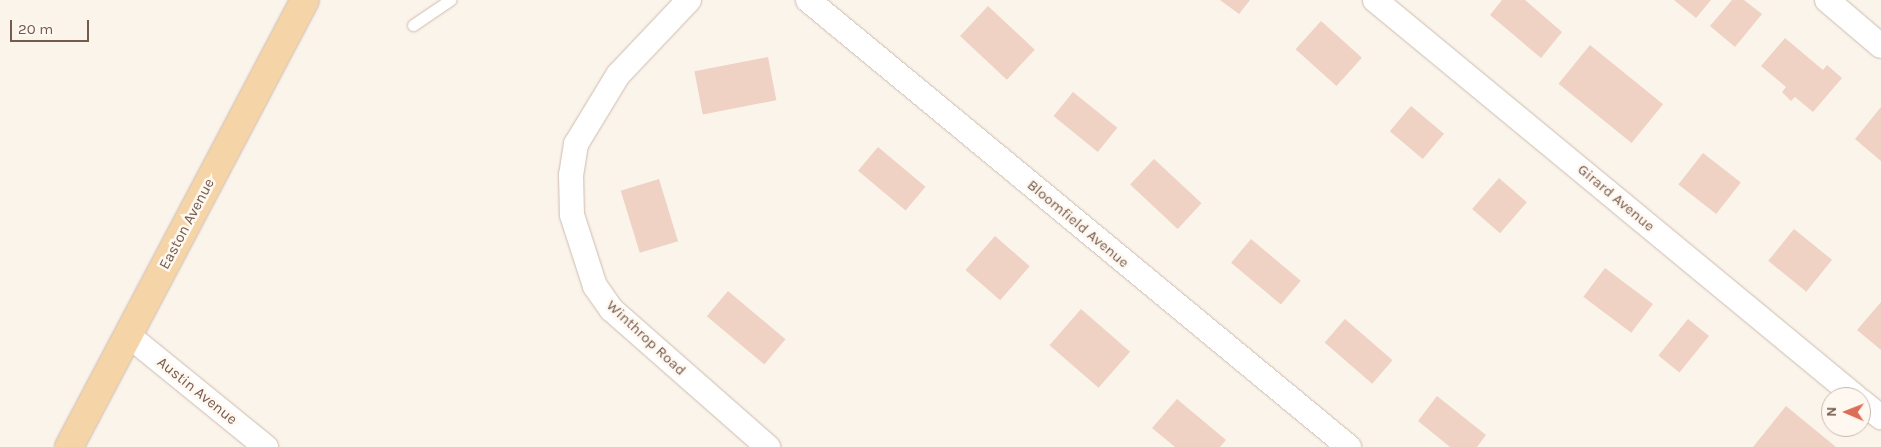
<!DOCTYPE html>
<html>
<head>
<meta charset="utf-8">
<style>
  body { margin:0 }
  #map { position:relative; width:1881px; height:447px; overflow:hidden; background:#fbf4ea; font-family:Karla,sans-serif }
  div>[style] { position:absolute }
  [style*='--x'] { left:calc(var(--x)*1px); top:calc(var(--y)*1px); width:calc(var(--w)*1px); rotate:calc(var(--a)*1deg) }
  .building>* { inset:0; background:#efd2c3; transform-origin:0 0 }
  .roads { filter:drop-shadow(0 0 1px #cdbbb0) drop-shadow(0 0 1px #cdbbb0) }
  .service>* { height:11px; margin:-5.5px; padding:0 5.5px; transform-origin:5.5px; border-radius:5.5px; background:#fff }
  .minor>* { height:24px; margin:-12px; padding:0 12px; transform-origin:12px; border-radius:12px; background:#fff }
  .primary>* { height:28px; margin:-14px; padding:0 14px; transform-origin:14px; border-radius:14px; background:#f5d4a7 }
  span { translate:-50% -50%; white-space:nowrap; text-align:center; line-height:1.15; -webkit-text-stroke:5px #fef8f0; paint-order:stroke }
  .street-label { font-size:15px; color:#755a4e }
  .north { position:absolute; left:1821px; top:387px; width:50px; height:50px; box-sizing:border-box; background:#fef8f0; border:1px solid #c7b9af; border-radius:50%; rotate:271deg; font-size:14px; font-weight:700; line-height:20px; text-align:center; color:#755a4e }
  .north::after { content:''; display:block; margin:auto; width:18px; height:22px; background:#dc6e58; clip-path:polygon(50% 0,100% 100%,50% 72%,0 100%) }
  .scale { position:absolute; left:10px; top:20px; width:79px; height:22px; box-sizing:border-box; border:2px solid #755a4e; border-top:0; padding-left:6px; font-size:15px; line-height:18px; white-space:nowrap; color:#755a4e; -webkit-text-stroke:4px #fef8f0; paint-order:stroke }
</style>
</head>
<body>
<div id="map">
  <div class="building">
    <i style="clip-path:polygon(1220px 0,1250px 0,1239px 14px)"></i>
    <i style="clip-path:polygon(1502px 0,1525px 0,1562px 32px,1541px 58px,1490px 15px)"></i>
    <i style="clip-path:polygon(1674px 0,1711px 0,1696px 18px)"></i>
    <i style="clip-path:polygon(1732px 0,1744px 0,1762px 14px,1735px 47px,1710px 26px)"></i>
    <i style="left:988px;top:6px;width:64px;height:41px;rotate:43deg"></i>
    <i style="left:1321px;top:21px;width:55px;height:38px;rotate:42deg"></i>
    <i style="clip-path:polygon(1785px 38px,1823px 70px,1827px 65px,1842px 78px,1813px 112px,1795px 97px,1791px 101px,1782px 92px,1786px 87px,1761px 66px)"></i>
    <i style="left:1590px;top:45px;width:94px;height:50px;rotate:39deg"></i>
    <i style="left:768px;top:57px;width:44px;height:75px;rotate:79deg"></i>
    <i style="left:1073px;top:92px;width:57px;height:31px;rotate:39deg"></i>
    <i style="left:1411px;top:106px;width:43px;height:33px;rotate:40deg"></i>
    <i style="clip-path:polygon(1881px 107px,1881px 161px,1855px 139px)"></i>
    <i style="left:878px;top:147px;width:62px;height:31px;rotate:40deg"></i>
    <i style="left:1703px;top:153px;width:48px;height:40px;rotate:38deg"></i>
    <i style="left:1154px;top:159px;width:65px;height:35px;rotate:43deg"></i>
    <i style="left:1499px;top:178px;width:37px;height:41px;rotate:41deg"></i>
    <i style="left:659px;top:179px;width:65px;height:40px;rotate:73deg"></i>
    <i style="left:1794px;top:229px;width:49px;height:41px;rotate:39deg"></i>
    <i style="left:995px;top:236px;width:46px;height:45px;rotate:41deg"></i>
    <i style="left:1251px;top:239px;width:65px;height:31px;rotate:40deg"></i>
    <i style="left:1605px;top:268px;width:60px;height:36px;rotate:37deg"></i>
    <i style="left:728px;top:291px;width:75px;height:33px;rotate:40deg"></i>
    <i style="clip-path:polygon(1881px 302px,1881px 350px,1857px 330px)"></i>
    <i style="left:1081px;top:309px;width:65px;height:48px;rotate:41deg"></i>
    <i style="left:1345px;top:319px;width:63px;height:31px;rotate:41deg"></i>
    <i style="left:1688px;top:319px;width:27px;height:47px;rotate:39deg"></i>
    <i style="clip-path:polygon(1437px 396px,1486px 435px,1477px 447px,1450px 447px,1418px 421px)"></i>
    <i style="clip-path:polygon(1177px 399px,1226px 440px,1220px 447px,1175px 447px,1152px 428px)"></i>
    <i style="clip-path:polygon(1786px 406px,1836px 447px,1753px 447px)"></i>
  </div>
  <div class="roads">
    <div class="service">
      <i style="--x:413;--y:25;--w:45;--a:-34"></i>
    </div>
    <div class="minor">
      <i style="--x:689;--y:0;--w:103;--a:133.4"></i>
      <i style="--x:618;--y:75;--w:81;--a:121.3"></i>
      <i style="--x:576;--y:144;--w:31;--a:99"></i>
      <i style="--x:571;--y:175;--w:40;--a:88.6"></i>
      <i style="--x:572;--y:215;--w:75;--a:72.1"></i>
      <i style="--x:595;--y:286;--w:29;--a:55"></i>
      <i style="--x:612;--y:310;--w:208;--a:41.3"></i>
      <i style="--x:808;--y:0;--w:702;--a:39.57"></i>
      <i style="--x:1375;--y:0;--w:624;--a:39.54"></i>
      <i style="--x:1827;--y:0;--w:71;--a:40.4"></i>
      <i style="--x:128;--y:335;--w:178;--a:39.1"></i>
      <i style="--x:1861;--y:401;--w:26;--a:39"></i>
    </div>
    <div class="primary">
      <i style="--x:69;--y:447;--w:505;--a:-62.17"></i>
    </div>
  </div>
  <div class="street-label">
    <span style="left:1616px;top:198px;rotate:40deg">Girard Avenue</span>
    <span style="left:187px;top:224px;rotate:-62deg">Easton Avenue</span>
    <span style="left:1078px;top:224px;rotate:40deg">Bloomfield Avenue</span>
    <span style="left:646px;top:338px;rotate:43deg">Winthrop Road</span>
    <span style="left:197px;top:391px;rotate:39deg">Austin Avenue</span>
  </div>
  <div class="north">N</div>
  <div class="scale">20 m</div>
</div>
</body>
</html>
